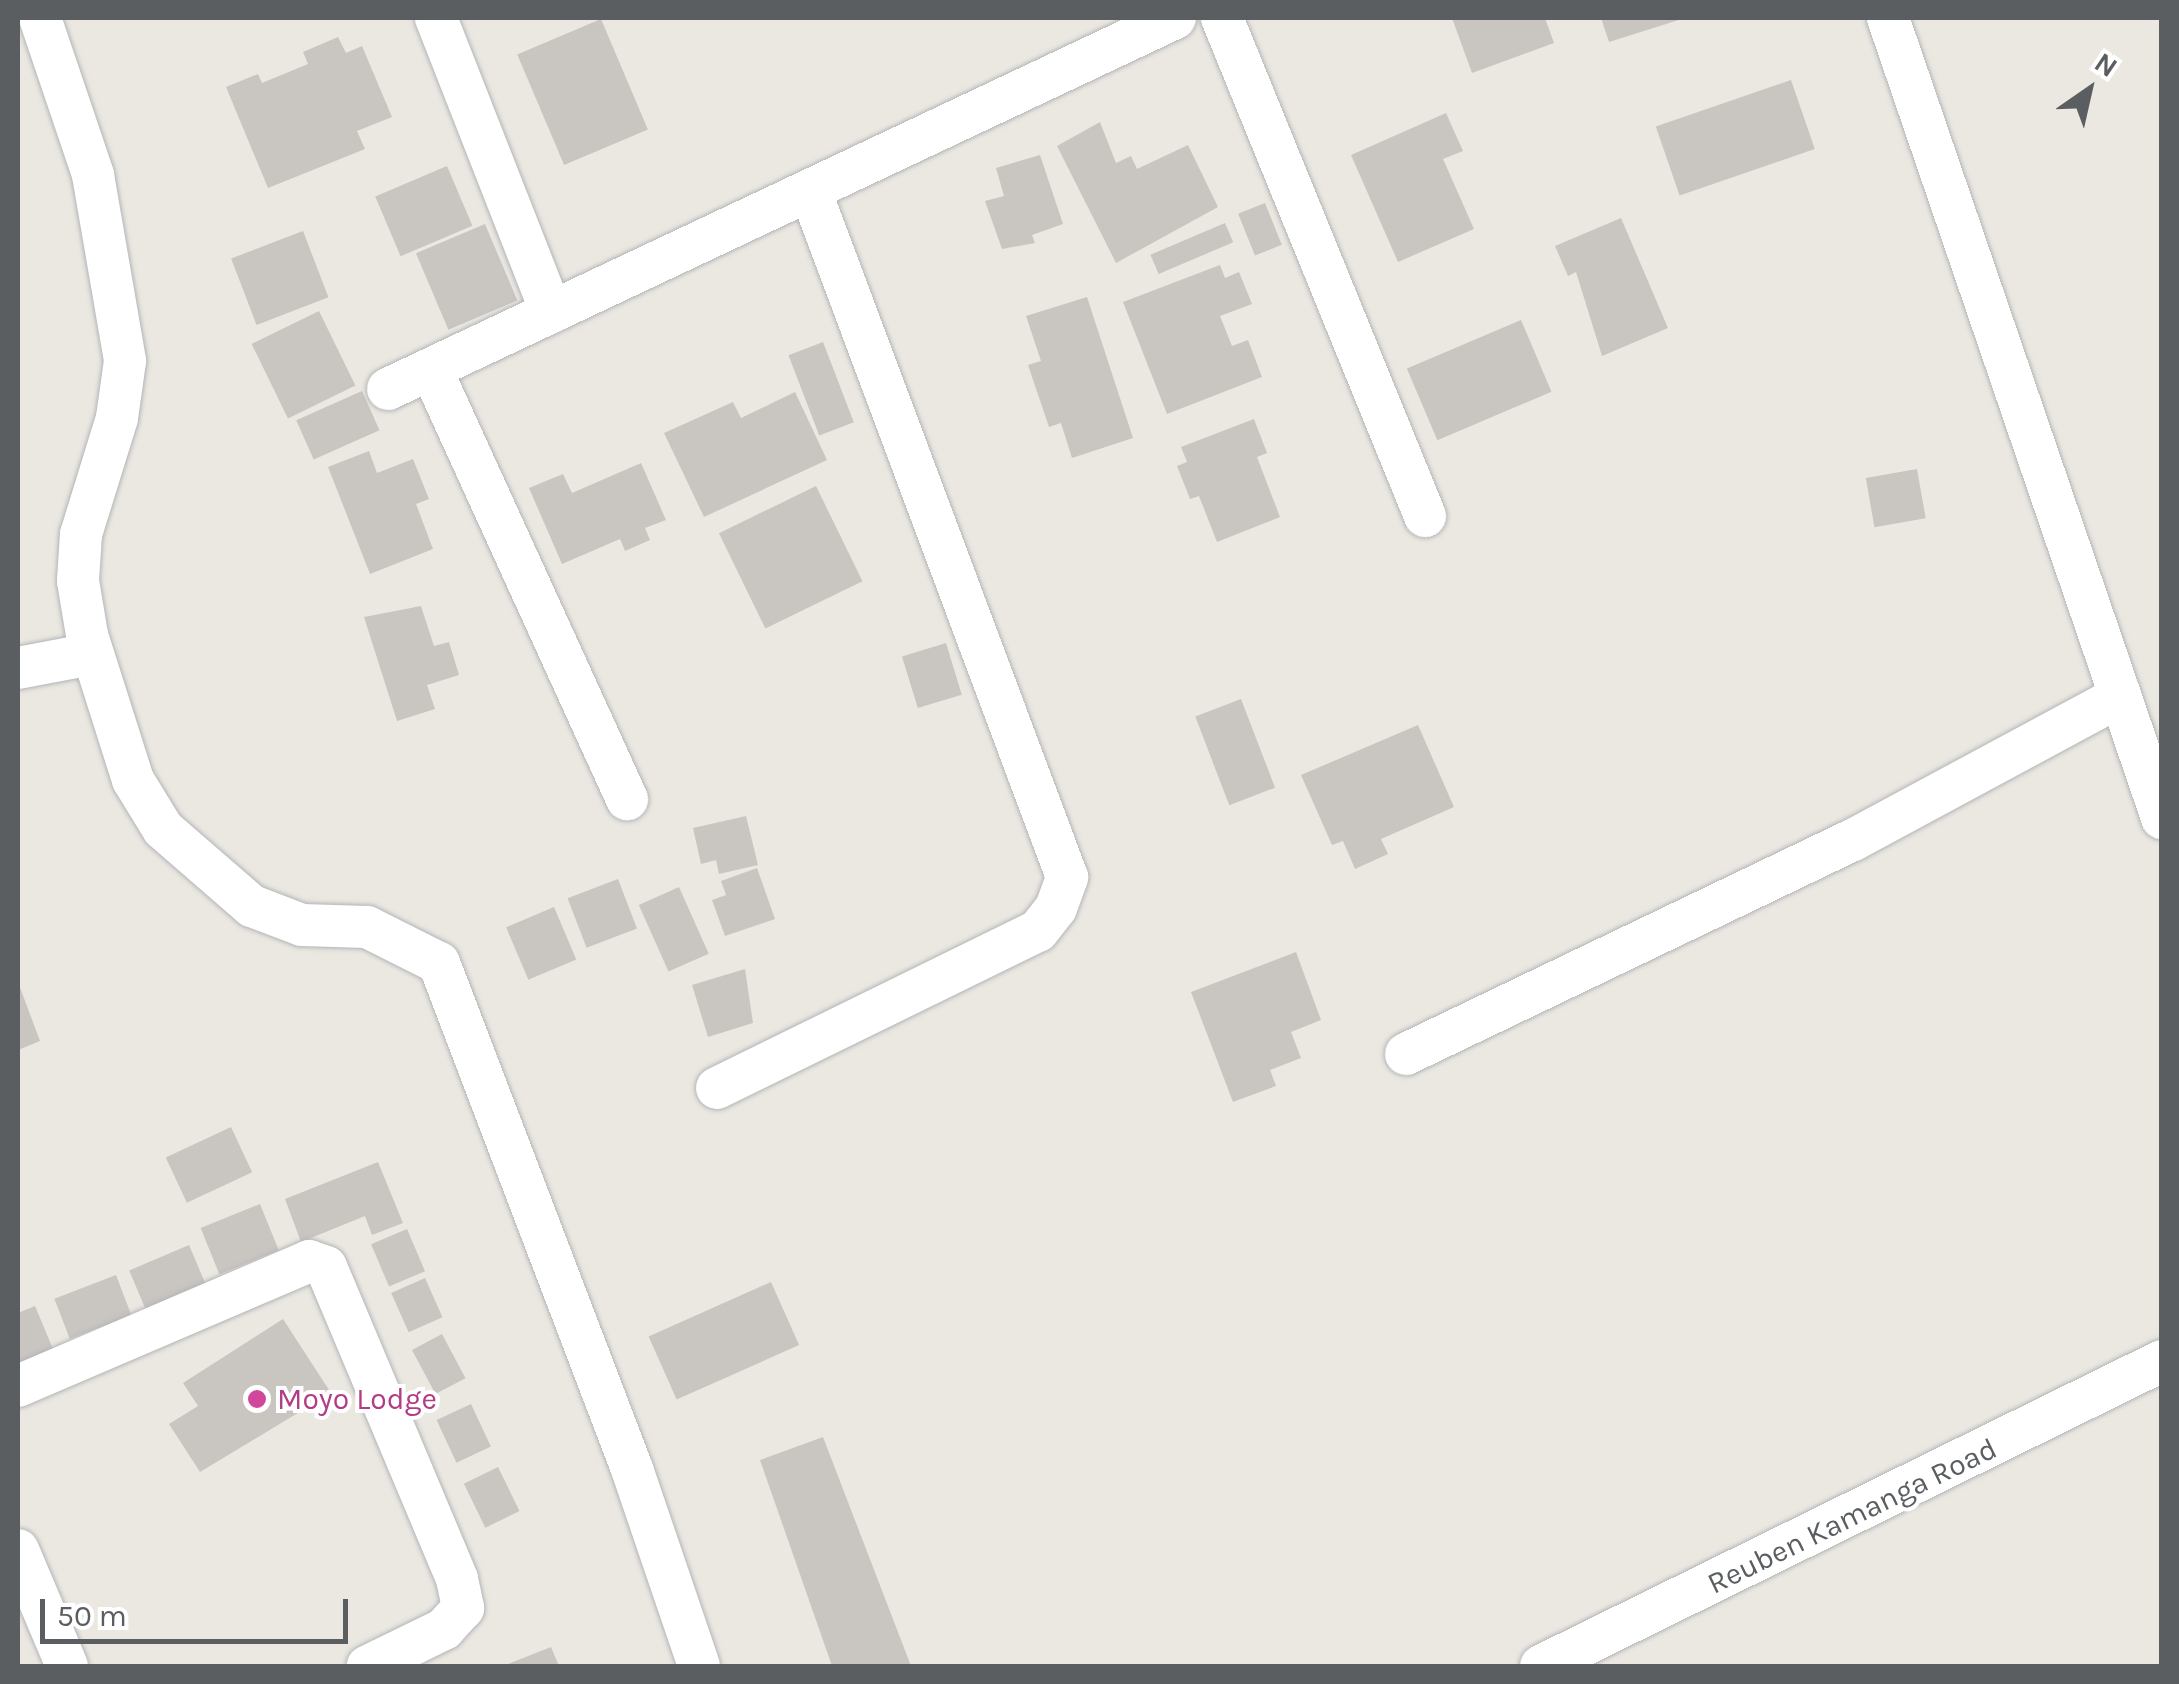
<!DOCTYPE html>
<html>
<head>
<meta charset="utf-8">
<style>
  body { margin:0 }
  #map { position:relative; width:2179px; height:1684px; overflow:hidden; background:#ebe8e1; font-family:Karla,sans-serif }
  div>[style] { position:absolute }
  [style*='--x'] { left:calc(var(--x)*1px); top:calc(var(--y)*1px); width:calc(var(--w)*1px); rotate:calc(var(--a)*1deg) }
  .building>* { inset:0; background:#c9c5c0; transform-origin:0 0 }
  .roads { filter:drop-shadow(0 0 2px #b2b5b8) drop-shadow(0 0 2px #b2b5b8) }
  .minor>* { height:42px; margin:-21px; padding:0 21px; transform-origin:21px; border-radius:21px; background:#fff }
  .dots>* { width:28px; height:28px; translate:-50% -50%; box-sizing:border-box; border:5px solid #fff; border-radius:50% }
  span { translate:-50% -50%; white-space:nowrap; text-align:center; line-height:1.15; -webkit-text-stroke:8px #fff; paint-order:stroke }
  .hotel-label { font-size:30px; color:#b23c85 }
  .left { translate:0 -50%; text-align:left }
  .street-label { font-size:30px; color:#5a5e61 }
  .frame { position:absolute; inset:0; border:20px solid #5a5e61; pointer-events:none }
  .north { position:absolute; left:2039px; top:40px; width:100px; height:100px; -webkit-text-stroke:8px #fff; paint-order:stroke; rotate:34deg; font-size:28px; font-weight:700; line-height:40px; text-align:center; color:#5a5e61 }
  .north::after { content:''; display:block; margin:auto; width:35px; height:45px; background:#5a5e61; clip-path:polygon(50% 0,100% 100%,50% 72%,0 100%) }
  .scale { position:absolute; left:40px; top:1599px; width:308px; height:45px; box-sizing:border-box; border:5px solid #5a5e61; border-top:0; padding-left:12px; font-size:30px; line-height:35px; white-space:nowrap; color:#5a5e61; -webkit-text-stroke:8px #fff; paint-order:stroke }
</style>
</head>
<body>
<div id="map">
  <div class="building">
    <i style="clip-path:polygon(1452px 18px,1545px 18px,1554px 43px,1472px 73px)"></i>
    <i style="clip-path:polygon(1601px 18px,1685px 18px,1609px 42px)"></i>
    <i style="left:601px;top:19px;width:120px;height:91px;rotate:67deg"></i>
    <i style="clip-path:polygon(338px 37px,346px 53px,362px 46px,392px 117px,357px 131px,365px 149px,268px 188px,226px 87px,258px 74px,262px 83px,308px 64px,303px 52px)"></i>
    <i style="left:1791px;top:80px;width:73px;height:143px;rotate:71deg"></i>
    <i style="clip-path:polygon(1446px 113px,1463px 151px,1443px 159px,1474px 229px,1398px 262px,1351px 155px)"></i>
    <i style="clip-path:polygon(1100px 122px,1116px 163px,1131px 156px,1137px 169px,1188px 145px,1218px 207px,1116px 263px,1057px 146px)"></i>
    <i style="clip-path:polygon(1040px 155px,1063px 224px,1032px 235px,1035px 243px,1002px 249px,985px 201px,1004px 196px,996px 168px)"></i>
    <i style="left:447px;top:166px;width:65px;height:78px;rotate:67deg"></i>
    <i style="left:1265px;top:203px;width:45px;height:29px;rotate:68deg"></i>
    <i style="clip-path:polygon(1621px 218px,1668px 328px,1602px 356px,1576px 272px,1568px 276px,1555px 246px)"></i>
    <i style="left:1225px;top:223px;width:21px;height:81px;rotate:67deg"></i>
    <i style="left:485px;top:224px;width:83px;height:75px;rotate:67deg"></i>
    <i style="left:303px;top:231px;width:71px;height:77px;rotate:69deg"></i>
    <i style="clip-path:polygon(1220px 265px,1225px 278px,1239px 272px,1252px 304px,1220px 316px,1232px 346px,1248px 340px,1262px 377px,1167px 414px,1123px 302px)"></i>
    <i style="clip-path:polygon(1087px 297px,1133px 438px,1072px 458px,1061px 423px,1049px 427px,1028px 365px,1041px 361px,1026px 316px)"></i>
    <i style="left:319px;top:311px;width:83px;height:75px;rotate:64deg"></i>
    <i style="left:1521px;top:320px;width:78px;height:124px;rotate:67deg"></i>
    <i style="left:823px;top:342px;width:86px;height:37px;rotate:69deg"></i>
    <i style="left:362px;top:391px;width:43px;height:72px;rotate:66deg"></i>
    <i style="clip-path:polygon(795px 392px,827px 460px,704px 517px,664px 433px,733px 402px,741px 418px)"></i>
    <i style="clip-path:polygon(1254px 419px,1267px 453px,1257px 457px,1280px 517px,1217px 542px,1199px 496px,1190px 499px,1177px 466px,1187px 462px,1181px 447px)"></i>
    <i style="clip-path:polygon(369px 451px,377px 473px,413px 459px,429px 499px,416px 504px,433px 549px,370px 574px,328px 467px)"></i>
    <i style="clip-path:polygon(641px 463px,666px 520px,645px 528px,650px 540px,625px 551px,620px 539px,562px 564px,529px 488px,563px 474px,572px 493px)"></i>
    <i style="left:1917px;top:469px;width:50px;height:52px;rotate:80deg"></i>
    <i style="left:816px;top:486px;width:106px;height:108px;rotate:64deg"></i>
    <i style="clip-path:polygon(421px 606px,434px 646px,449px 642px,459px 675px,427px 685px,435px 709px,397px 721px,364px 617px)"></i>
    <i style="left:946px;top:643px;width:54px;height:46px;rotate:73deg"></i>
    <i style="left:1241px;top:699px;width:95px;height:49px;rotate:69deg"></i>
    <i style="clip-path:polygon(1418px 725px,1454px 807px,1381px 839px,1388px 854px,1355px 869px,1343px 841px,1332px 845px,1301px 775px)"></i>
    <i style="clip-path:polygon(746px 816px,758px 865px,719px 874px,716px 860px,701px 864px,693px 828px)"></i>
    <i style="clip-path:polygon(757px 868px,775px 919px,725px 936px,712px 900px,726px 895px,721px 881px)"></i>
    <i style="left:618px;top:879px;width:53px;height:54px;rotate:69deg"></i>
    <i style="left:679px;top:887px;width:73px;height:44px;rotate:66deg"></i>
    <i style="left:554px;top:907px;width:57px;height:52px;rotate:67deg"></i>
    <i style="clip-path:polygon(1296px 952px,1321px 1020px,1291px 1032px,1301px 1058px,1270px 1070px,1276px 1086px,1233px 1102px,1191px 992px)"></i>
    <i style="clip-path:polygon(745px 969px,753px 1023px,708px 1037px,692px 985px)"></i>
    <i style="clip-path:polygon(18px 982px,40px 1041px,18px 1050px)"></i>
    <i style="left:231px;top:1127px;width:50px;height:72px;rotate:65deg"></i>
    <i style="clip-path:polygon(378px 1162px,403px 1223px,372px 1235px,365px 1216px,301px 1242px,285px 1199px)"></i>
    <i style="left:260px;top:1204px;width:50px;height:64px;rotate:68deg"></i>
    <i style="left:407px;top:1229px;width:46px;height:39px;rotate:67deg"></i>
    <i style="left:189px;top:1245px;width:41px;height:65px;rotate:67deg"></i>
    <i style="left:116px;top:1275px;width:43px;height:66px;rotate:69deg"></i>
    <i style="left:425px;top:1278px;width:43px;height:37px;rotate:66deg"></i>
    <i style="left:771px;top:1282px;width:69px;height:134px;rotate:66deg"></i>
    <i style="clip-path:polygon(35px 1306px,53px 1349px,18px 1363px,18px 1313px)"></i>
    <i style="clip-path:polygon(283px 1319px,331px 1393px,200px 1472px,169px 1424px,198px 1406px,183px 1383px)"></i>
    <i style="left:442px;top:1334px;width:50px;height:34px;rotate:62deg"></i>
    <i style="left:471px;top:1404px;width:47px;height:38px;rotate:65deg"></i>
    <i style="clip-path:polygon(823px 1437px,911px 1666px,832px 1666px,760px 1460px)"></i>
    <i style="left:498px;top:1467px;width:49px;height:38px;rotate:64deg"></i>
    <i style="clip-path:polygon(551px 1647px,559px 1666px,503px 1666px)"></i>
  </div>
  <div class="roads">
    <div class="minor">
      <i style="--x:40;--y:18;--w:166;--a:71.3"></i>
      <i style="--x:93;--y:175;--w:189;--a:80.2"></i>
      <i style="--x:125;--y:361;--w:58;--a:98"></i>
      <i style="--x:117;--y:418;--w:121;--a:107.2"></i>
      <i style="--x:81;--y:534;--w:47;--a:93.7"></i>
      <i style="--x:78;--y:581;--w:55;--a:80.5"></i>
      <i style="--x:87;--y:635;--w:152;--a:72.4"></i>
      <i style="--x:133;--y:780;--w:57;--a:58.5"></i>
      <i style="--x:163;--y:829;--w:118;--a:40.9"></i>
      <i style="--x:252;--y:906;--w:53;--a:20.8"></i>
      <i style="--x:302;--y:925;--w:65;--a:1.8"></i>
      <i style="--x:367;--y:927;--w:80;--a:26.6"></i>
      <i style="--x:439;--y:963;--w:542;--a:69.12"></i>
      <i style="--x:632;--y:1469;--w:208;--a:71.2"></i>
      <i style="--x:436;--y:18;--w:316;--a:68.6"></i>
      <i style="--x:1222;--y:18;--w:538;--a:67.82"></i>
      <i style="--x:1888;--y:18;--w:846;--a:71.09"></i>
      <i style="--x:431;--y:369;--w:473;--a:65.5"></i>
      <i style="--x:388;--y:389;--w:870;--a:-25.24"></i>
      <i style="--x:18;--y:668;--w:75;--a:-10.7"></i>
      <i style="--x:1406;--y:1054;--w:496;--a:-25.6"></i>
      <i style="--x:1853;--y:840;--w:302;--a:-28.3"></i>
      <i style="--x:717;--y:1088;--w:357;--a:-26.1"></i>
      <i style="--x:1038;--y:931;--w:29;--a:-52"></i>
      <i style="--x:1056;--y:908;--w:33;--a:-70"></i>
      <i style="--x:1067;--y:877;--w:733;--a:-110.51"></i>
      <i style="--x:18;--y:1386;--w:317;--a:-23.2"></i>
      <i style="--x:309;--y:1261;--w:18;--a:19"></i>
      <i style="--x:326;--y:1267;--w:338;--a:67.2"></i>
      <i style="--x:457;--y:1579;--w:30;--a:78"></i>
      <i style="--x:463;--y:1608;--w:28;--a:132"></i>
      <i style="--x:444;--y:1629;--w:85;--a:154"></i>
      <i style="--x:18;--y:1550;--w:126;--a:67.1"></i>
      <i style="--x:1541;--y:1666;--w:692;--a:-26.16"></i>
    </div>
  </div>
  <div class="dots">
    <i style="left:257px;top:1399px;background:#d1479c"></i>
  </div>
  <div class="hotel-label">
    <span class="left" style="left:277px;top:1399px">Moyo Lodge</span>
  </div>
  <div class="street-label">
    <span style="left:1852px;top:1516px;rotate:-26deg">Reuben Kamanga Road</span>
  </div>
  <div class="frame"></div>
  <div class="north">N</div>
  <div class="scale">50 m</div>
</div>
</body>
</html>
